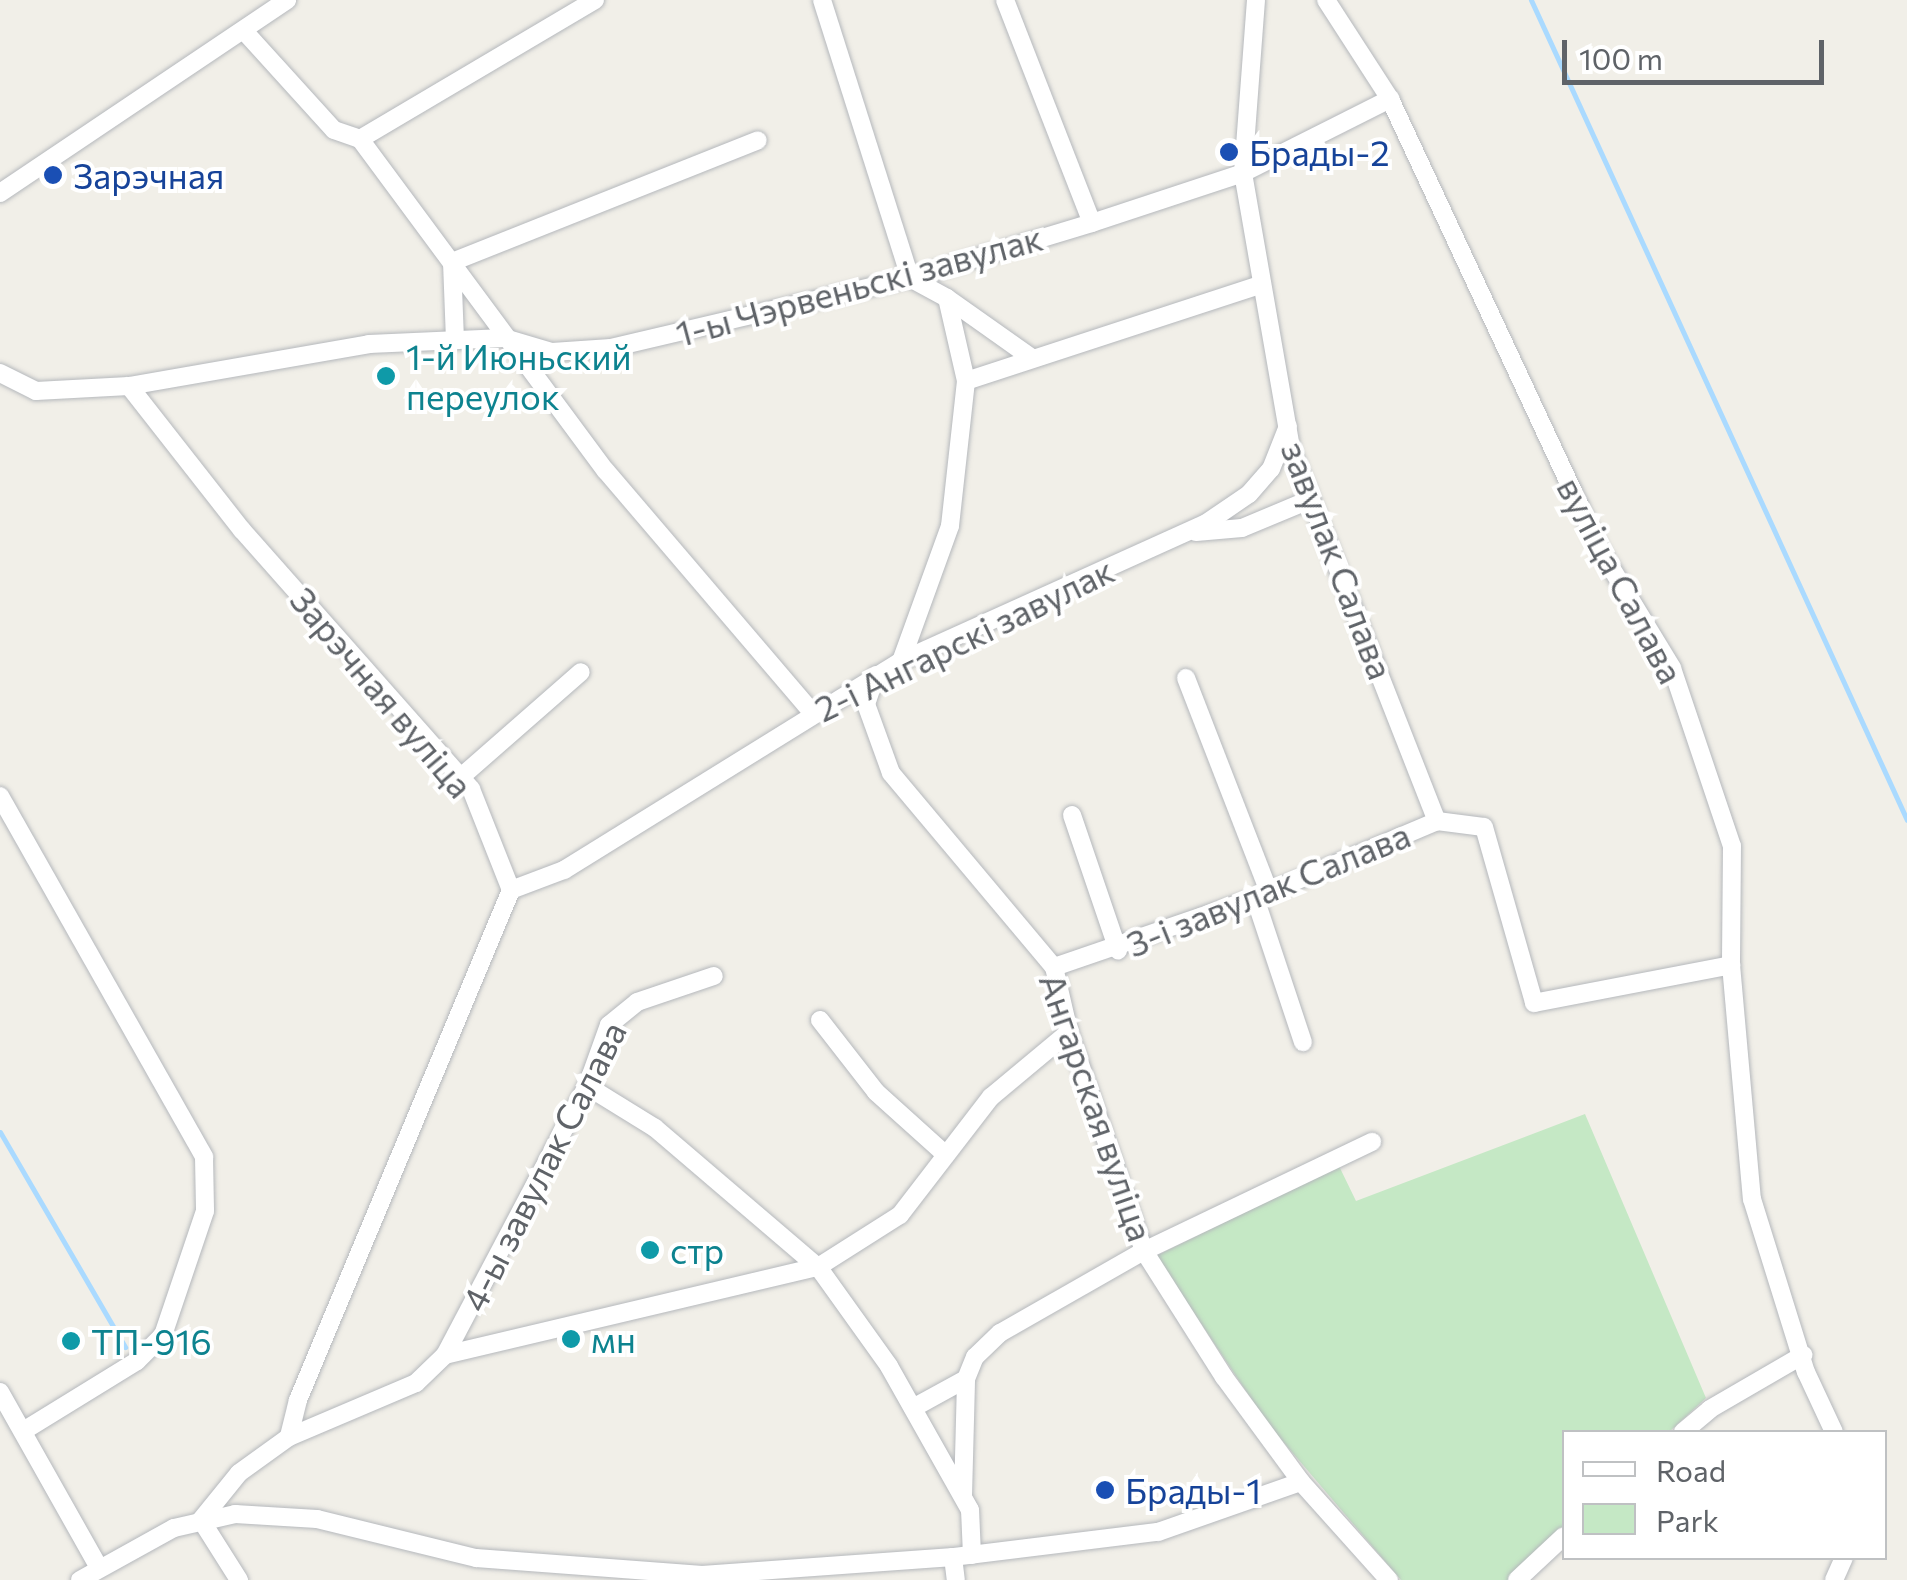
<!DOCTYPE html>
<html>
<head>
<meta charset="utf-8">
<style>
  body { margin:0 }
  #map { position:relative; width:1907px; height:1580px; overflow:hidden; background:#f1efe8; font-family:Commissioner,sans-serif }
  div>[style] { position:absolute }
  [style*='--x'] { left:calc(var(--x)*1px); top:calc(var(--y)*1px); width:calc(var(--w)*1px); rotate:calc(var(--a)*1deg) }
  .green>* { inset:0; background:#c5e8c5 }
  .stream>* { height:5px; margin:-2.5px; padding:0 2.5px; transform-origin:2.5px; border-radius:2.5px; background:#aadaff }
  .roads { filter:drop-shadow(0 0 2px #b5b8bc) drop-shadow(0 0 2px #b5b8bc) }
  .minor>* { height:18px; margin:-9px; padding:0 9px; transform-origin:9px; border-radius:9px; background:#fff }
  .dots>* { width:28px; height:28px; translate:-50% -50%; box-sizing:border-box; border:5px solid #fff; border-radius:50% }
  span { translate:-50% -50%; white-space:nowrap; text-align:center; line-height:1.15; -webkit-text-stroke:8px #fff; paint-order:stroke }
  .transit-label { font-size:35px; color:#164399 }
  .left { translate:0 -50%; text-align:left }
  .street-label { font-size:35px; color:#5f6368 }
  .culture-label { font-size:35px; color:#0d838f }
  .legend { position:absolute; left:1562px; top:1430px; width:325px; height:130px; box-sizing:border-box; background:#fff; border:2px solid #bfc1c3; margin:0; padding:12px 18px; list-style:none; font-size:30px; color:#5f6368 }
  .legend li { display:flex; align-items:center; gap:20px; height:50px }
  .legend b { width:50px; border:2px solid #bfc1c3 }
  .scale { position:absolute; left:1562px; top:40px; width:262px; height:45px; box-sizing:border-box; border:5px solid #5f6368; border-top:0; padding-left:12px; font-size:30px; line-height:35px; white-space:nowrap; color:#5f6368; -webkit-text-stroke:8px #fff; paint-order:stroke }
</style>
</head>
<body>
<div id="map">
  <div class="green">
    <i style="clip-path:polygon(1585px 1114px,1706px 1398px,1669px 1432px,1564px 1432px,1564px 1529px,1509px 1580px,1401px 1580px,1268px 1424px,1156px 1256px,1339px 1166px,1356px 1201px)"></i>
  </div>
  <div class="stream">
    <i style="--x:1531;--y:0;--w:902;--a:65.37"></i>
    <i style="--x:0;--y:1132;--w:249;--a:59.8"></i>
  </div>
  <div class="roads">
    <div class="minor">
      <i style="--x:822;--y:0;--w:292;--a:72.4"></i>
      <i style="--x:910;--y:278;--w:42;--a:28.4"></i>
      <i style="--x:947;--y:298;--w:85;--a:77.1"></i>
      <i style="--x:966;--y:381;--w:146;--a:96.3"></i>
      <i style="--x:950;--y:526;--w:144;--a:109.9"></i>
      <i style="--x:1005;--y:0;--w:239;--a:68.7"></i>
      <i style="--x:1256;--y:0;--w:173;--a:94.3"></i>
      <i style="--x:1243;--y:173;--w:280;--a:80.1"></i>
      <i style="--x:1291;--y:449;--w:400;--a:68.6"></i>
      <i style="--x:1326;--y:0;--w:118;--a:57.1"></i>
      <i style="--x:1390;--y:99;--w:499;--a:65"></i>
      <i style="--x:1601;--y:551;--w:137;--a:58.7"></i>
      <i style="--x:1672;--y:668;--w:188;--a:71.4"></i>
      <i style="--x:1732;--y:846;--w:119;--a:90.5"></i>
      <i style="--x:1731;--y:965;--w:235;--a:84.9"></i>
      <i style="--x:1752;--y:1199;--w:181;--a:72.7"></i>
      <i style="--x:1806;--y:1372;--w:66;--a:65"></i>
      <i style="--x:245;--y:32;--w:132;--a:47.8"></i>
      <i style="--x:334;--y:130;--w:28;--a:19"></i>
      <i style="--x:360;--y:139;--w:413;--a:53.5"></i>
      <i style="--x:606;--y:471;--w:316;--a:49.5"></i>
      <i style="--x:360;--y:139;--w:273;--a:-30.6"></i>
      <i style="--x:0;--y:193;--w:346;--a:-33.9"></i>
      <i style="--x:947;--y:298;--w:105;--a:35.3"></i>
      <i style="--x:455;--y:340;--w:78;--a:-92.2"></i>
      <i style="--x:452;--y:262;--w:329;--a:-21.7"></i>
      <i style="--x:0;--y:373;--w:40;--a:26.6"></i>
      <i style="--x:36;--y:391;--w:93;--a:-3.1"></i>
      <i style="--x:129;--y:386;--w:183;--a:51.9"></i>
      <i style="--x:242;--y:530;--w:346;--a:48.5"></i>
      <i style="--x:471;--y:789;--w:109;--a:68.4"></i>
      <i style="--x:511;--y:890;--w:553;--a:112.67"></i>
      <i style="--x:298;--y:1400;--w:38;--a:104"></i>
      <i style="--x:966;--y:381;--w:309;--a:-18.1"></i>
      <i style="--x:129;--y:386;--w:244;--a:-9.9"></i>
      <i style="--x:369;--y:344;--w:135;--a:-2.5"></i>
      <i style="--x:504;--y:338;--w:50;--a:16.3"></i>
      <i style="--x:552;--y:352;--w:59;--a:-3.9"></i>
      <i style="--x:611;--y:348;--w:307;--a:-13.2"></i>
      <i style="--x:910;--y:278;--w:190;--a:-16.8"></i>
      <i style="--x:1092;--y:223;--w:159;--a:-18.3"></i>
      <i style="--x:1243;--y:173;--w:165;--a:-26.7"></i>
      <i style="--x:1196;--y:532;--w:46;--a:-5"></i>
      <i style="--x:1242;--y:528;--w:73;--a:-22.7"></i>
      <i style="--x:876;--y:675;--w:31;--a:109"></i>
      <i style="--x:866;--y:704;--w:73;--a:70.1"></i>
      <i style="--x:891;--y:773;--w:253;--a:50"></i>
      <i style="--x:1054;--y:967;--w:67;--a:77"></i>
      <i style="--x:1069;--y:1032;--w:231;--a:71.1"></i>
      <i style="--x:1144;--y:1251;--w:149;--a:57.6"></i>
      <i style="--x:1224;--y:1377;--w:130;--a:53.7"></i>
      <i style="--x:1301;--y:1482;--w:132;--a:48.1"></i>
      <i style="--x:1186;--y:678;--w:230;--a:68.8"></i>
      <i style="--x:461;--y:777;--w:159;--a:-41.2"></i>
      <i style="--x:0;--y:796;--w:415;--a:60.5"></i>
      <i style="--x:204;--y:1157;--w:54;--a:88.9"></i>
      <i style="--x:205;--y:1211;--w:131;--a:108.7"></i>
      <i style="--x:163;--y:1335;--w:37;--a:135"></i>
      <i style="--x:137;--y:1361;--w:134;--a:148.4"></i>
      <i style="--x:1072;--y:815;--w:143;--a:71.2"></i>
      <i style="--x:511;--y:890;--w:57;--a:-20.7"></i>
      <i style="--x:564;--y:870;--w:397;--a:-31.8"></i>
      <i style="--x:901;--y:661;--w:333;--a:-24.3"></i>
      <i style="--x:1205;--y:524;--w:53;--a:-34.3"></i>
      <i style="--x:1249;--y:494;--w:33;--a:-49"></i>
      <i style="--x:1271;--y:469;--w:46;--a:-68.4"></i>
      <i style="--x:1255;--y:898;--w:152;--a:71.6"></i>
      <i style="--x:1054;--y:967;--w:213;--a:-18.9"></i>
      <i style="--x:1255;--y:898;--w:198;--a:-22.9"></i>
      <i style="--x:1437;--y:821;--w:47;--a:7.3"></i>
      <i style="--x:1484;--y:827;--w:183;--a:74.1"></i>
      <i style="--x:1534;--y:1003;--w:201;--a:-10.9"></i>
      <i style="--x:820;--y:1020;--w:91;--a:52.1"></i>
      <i style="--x:876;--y:1092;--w:94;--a:42"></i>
      <i style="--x:587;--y:1086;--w:80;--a:31.7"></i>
      <i style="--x:655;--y:1128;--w:214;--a:40.5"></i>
      <i style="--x:445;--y:1355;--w:304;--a:-62.2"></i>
      <i style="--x:587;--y:1086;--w:65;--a:-70.2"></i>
      <i style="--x:609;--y:1025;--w:36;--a:-39"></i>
      <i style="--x:637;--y:1002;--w:81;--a:-18.7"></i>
      <i style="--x:0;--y:1392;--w:202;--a:60.6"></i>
      <i style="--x:913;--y:1408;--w:60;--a:-28.7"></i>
      <i style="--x:1683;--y:1432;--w:35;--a:-40"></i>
      <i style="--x:1710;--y:1409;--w:108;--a:-30.1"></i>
      <i style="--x:963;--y:1496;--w:117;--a:-88.5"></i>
      <i style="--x:966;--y:1379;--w:24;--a:-68"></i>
      <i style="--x:975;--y:1357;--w:35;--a:-44"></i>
      <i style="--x:1000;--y:1333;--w:166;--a:-29.7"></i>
      <i style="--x:1144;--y:1251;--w:253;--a:-25.6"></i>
      <i style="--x:972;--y:1555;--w:45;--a:-92.5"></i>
      <i style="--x:970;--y:1510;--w:165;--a:-119.4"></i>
      <i style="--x:889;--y:1366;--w:122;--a:-125.6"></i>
      <i style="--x:818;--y:1267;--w:97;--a:-32.4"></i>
      <i style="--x:900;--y:1215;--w:149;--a:-52.4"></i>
      <i style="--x:991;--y:1097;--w:102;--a:-39.8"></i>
      <i style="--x:953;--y:1557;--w:23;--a:83"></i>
      <i style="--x:80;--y:1580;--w:107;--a:-29"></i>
      <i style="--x:174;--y:1528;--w:63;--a:-12.9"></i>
      <i style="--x:235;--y:1514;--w:82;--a:3.5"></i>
      <i style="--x:317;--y:1519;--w:164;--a:13.8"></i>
      <i style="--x:476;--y:1558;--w:227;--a:4.3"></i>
      <i style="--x:702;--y:1575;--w:252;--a:-4.1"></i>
      <i style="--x:953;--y:1557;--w:207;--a:-7"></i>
      <i style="--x:1158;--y:1532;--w:151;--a:-19.3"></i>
      <i style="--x:239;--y:1580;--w:71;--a:-122.3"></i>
      <i style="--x:201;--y:1520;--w:60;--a:-51"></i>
      <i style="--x:239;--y:1473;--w:62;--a:-35.8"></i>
      <i style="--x:289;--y:1437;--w:138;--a:-23"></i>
      <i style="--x:416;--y:1383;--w:40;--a:-44"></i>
      <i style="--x:445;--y:1355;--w:383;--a:-13.3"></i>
      <i style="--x:1517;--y:1580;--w:64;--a:-43.1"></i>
      <i style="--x:1834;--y:1580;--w:24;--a:-66"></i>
    </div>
  </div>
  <div class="dots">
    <i style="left:1229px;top:152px;background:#1a4fb4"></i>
    <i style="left:53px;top:175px;background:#1a4fb4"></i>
    <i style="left:386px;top:376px;background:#0f9aa8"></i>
    <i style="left:650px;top:1250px;background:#0f9aa8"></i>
    <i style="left:571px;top:1339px;background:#0f9aa8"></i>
    <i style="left:71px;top:1341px;background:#0f9aa8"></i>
    <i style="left:1105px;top:1490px;background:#1a4fb4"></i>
  </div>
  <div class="transit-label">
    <span class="left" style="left:1249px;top:152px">Брады-2</span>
    <span class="left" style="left:73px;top:175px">Зарэчная</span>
    <span class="left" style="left:1125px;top:1490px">Брады-1</span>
  </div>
  <div class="street-label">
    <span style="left:859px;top:285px;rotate:-15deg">1-ы Чэрвеньскі завулак</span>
    <span style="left:1338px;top:560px;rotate:69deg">завулак Салава</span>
    <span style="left:1621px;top:580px;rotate:62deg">вуліца Салава</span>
    <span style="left:964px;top:639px;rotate:-26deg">2-і Ангарскі завулак</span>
    <span style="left:382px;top:692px;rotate:50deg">Зарэчная вуліца</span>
    <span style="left:1268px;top:889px;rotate:-22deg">3-і завулак Салава</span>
    <span style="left:1097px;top:1107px;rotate:71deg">Ангарская вуліца</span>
    <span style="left:543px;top:1166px;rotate:-63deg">4-ы завулак Салава</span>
  </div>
  <div class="culture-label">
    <span class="left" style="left:406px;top:376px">1-й Июньский<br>переулок</span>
    <span class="left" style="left:670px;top:1250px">стр</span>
    <span class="left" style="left:591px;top:1339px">мн</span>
    <span class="left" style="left:91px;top:1341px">ТП-916</span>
  </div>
  <ul class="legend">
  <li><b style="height:12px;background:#fff"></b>Road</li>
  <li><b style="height:28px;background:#c5e8c5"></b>Park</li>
  </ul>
  <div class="scale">100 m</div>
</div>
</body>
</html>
